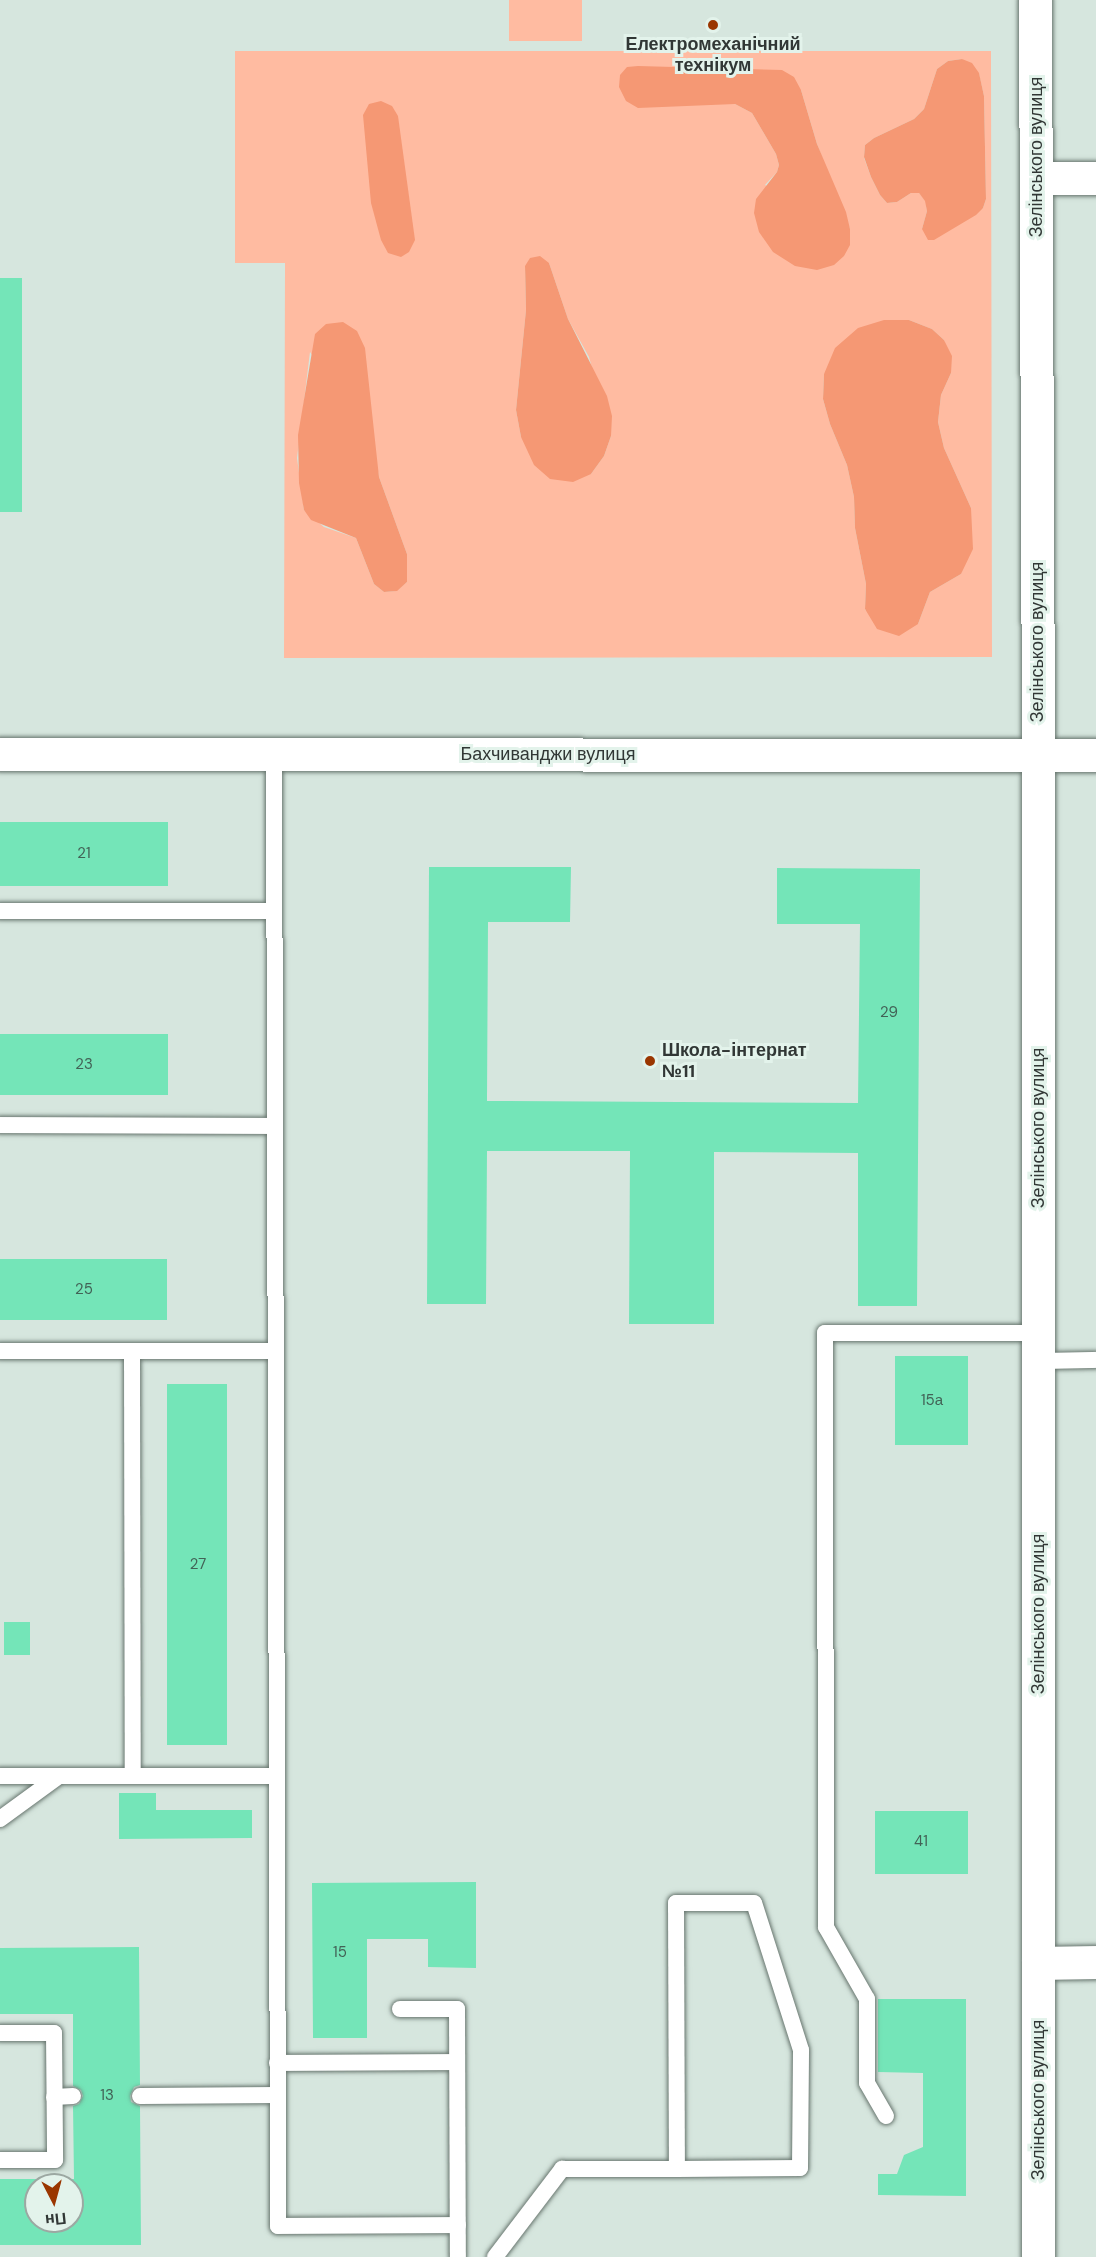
<!DOCTYPE html>
<html>
<head>
<meta charset="utf-8">
<style>
  body { margin:0 }
  #map { position:relative; width:1096px; height:2257px; overflow:hidden; background:#d6e6de; font-family:"DM Sans",sans-serif }
  div>[style] { position:absolute }
  [style*='--x'] { left:calc(var(--x)*1px); top:calc(var(--y)*1px); width:calc(var(--w)*1px); rotate:calc(var(--a)*1deg) }
  .green>* { inset:0; background:#ffbba1; transform-origin:0 0 }
  .forest>* { inset:0; background:#f59874 }
  .building>* { inset:0; background:#74e5b8; transform-origin:0 0 }
  .roads { filter:drop-shadow(0 0 2px #68766f) drop-shadow(0 0 2px #68766f) }
  .service>* { height:16px; margin:-8px; padding:0 8px; transform-origin:8px; border-radius:8px; background:#fff }
  .minor>* { height:33px; margin:-16.5px; padding:0 16.5px; transform-origin:16.5px; border-radius:16.5px; background:#fff }
  .tertiary>* { height:33px; margin:-16.5px; padding:0 16.5px; transform-origin:16.5px; border-radius:16.5px; background:#fff }
  .dots>* { width:16px; height:16px; translate:-50% -50%; box-sizing:border-box; border:3px solid #e3f3eb; border-radius:50% }
  span { translate:-50% -50%; white-space:nowrap; text-align:center; line-height:1.15; -webkit-text-stroke:6px #e3f3eb; paint-order:stroke }
  .number-label { font-size:15px; color:#426256 }
  .number-label span { -webkit-text-stroke-width:0 }
  .poi-label { font-size:18px; color:#313735; font-weight:700 }
  .left { translate:0 -50%; text-align:left }
  .street-label { font-size:18px; color:#313735 }
  .north { position:absolute; left:24px; top:2173px; width:60px; height:60px; box-sizing:border-box; background:#e3f3eb; border:2px solid #9ca8a2; border-radius:50%; rotate:174deg; font-size:16px; font-weight:700; line-height:24px; text-align:center; color:#313735 }
  .north::after { content:''; display:block; margin:auto; width:21px; height:27px; background:#9a3600; clip-path:polygon(50% 0,100% 100%,50% 72%,0 100%) }
</style>
</head>
<body>
<div id="map">
  <div class="green">
    <i style="left:509px;top:0;width:73px;height:41px"></i>
    <i style="clip-path:polygon(evenodd,235px 51px,991px 51px,992px 657px,284px 658px,285px 263px,235px 263px,235px 51px,962px 59px,979px 74px,984px 96px,986px 199px,983px 208px,922px 229px,927px 211px,926px 201px,919px 193px,911px 193px,897px 202px,887px 203px,880px 195px,871px 177px,864px 158px,865px 145px,874px 138px,914px 119px,924px 109px,937px 69px,948px 61px,962px 59px,235px 51px,801px 90px,817px 144px,850px 229px,765px 185px,777px 172px,779px 165px,776px 154px,752px 113px,735px 104px,801px 90px,235px 51px,549px 263px,568px 319px,589px 357px,611px 436px,604px 456px,591px 474px,521px 437px,516px 410px,526px 310px,525px 266px,549px 263px,235px 51px,909px 320px,932px 329px,944px 340px,951px 373px,941px 395px,938px 422px,944px 448px,971px 508px,961px 574px,930px 592px,918px 624px,865px 610px,866px 584px,855px 528px,854px 497px,847px 465px,830px 424px,823px 399px,824px 374px,909px 320px,235px 51px,310px 352px,373px 444px,379px 477px,407px 554px,407px 582px,396px 591px,384px 592px,374px 584px,356px 538px,324px 527px,304px 510px,297px 458px,310px 352px)"></i>
  </div>
  <div class="forest">
    <i style="clip-path:polygon(962px 59px,972px 63px,979px 73px,984px 96px,986px 199px,983px 208px,976px 215px,934px 240px,928px 240px,922px 229px,927px 211px,925px 201px,919px 193px,911px 193px,897px 202px,887px 203px,880px 195px,871px 177px,864px 157px,865px 145px,874px 138px,914px 119px,924px 109px,937px 69px,948px 61px)"></i>
    <i style="clip-path:polygon(638px 66px,782px 70px,794px 77px,801px 90px,817px 144px,846px 212px,850px 229px,850px 245px,844px 256px,834px 265px,817px 270px,795px 266px,773px 252px,759px 232px,754px 213px,756px 199px,777px 172px,779px 165px,776px 154px,752px 113px,735px 104px,638px 108px,626px 101px,619px 87px,620px 75px,627px 67px)"></i>
    <i style="clip-path:polygon(381px 101px,392px 106px,398px 116px,415px 240px,409px 252px,401px 257px,388px 253px,381px 240px,371px 203px,363px 115px,369px 104px)"></i>
    <i style="clip-path:polygon(540px 256px,549px 263px,568px 319px,607px 396px,612px 416px,611px 436px,604px 456px,591px 474px,573px 482px,550px 479px,534px 465px,521px 437px,516px 410px,526px 310px,525px 266px,530px 258px)"></i>
    <i style="clip-path:polygon(884px 320px,909px 320px,932px 329px,944px 340px,952px 356px,951px 373px,941px 395px,938px 422px,944px 448px,971px 508px,973px 549px,961px 574px,930px 592px,918px 624px,899px 636px,877px 629px,865px 609px,866px 584px,855px 528px,854px 497px,847px 465px,830px 424px,823px 399px,824px 374px,835px 348px,858px 328px)"></i>
    <i style="clip-path:polygon(343px 322px,357px 331px,365px 348px,379px 477px,407px 554px,407px 582px,397px 591px,384px 592px,374px 584px,356px 538px,311px 520px,304px 510px,299px 483px,298px 435px,315px 334px,326px 324px)"></i>
  </div>
  <div class="building">
    <i style="left:0;top:278px;width:22px;height:234px"></i>
    <i style="left:0;top:822px;width:168px;height:64px"></i>
    <i style="clip-path:polygon(429px 867px,571px 867px,570px 922px,488px 922px,487px 1101px,858px 1103px,860px 924px,777px 924px,777px 868px,920px 869px,917px 1306px,858px 1306px,858px 1153px,714px 1152px,714px 1324px,629px 1324px,630px 1151px,487px 1151px,486px 1304px,427px 1304px)"></i>
    <i style="left:0;top:1034px;width:168px;height:61px"></i>
    <i style="left:0;top:1259px;width:167px;height:61px"></i>
    <i style="left:895px;top:1356px;width:73px;height:89px"></i>
    <i style="left:167px;top:1384px;width:60px;height:361px"></i>
    <i style="left:4px;top:1622px;width:26px;height:33px"></i>
    <i style="clip-path:polygon(119px 1793px,156px 1793px,156px 1810px,252px 1810px,252px 1838px,119px 1839px)"></i>
    <i style="left:875px;top:1811px;width:93px;height:63px"></i>
    <i style="clip-path:polygon(476px 1882px,476px 1968px,428px 1967px,428px 1939px,367px 1939px,367px 2038px,313px 2038px,312px 1883px)"></i>
    <i style="clip-path:polygon(evenodd,139px 1947px,140px 2085px,134px 2087px,130px 2096px,131px 2102px,140px 2106px,141px 2245px,0 2245px,0 2179px,74px 2179px,73px 2106px,79px 2104px,83px 2096px,81px 2090px,73px 2086px,73px 2014px,0 2014px,0 1948px,139px 1947px,36px 2185px,72px 2185px,72px 2221px,36px 2221px,36px 2185px)"></i>
    <i style="clip-path:polygon(878px 1999px,966px 1999px,966px 2196px,878px 2195px,878px 2174px,897px 2174px,904px 2155px,923px 2147px,923px 2073px,878px 2072px)"></i>
  </div>
  <div class="roads">
    <div class="service">
      <i style="--x:274;--y:754;--w:1472;--a:89.84"></i>
      <i style="--x:278;--y:2226;--w:180;--a:-0.3"></i>
      <i style="--x:0;--y:911;--w:274;--a:0"></i>
      <i style="--x:0;--y:1125;--w:275;--a:0.2"></i>
      <i style="--x:0;--y:1351;--w:275;--a:0"></i>
      <i style="--x:132;--y:1351;--w:425;--a:89.9"></i>
      <i style="--x:1038;--y:1361;--w:58;--a:-1"></i>
      <i style="--x:0;--y:1776;--w:276;--a:0"></i>
      <i style="--x:0;--y:1819;--w:73;--a:-36.1"></i>
      <i style="--x:400;--y:2009;--w:57;--a:0"></i>
      <i style="--x:457;--y:2009;--w:248;--a:89.8"></i>
      <i style="--x:0;--y:2033;--w:54;--a:0"></i>
      <i style="--x:54;--y:2033;--w:127;--a:89.5"></i>
      <i style="--x:55;--y:2160;--w:55;--a:180"></i>
      <i style="--x:277;--y:2063;--w:180;--a:-0.3"></i>
      <i style="--x:140;--y:2096;--w:137;--a:-0.4"></i>
      <i style="--x:54;--y:2097;--w:19;--a:-3"></i>
      <i style="--x:886;--y:2116;--w:38;--a:-120"></i>
      <i style="--x:867;--y:2083;--w:84;--a:-90"></i>
      <i style="--x:867;--y:1999;--w:83;--a:-119.7"></i>
      <i style="--x:826;--y:1927;--w:594;--a:-90.1"></i>
      <i style="--x:825;--y:1333;--w:213;--a:0"></i>
      <i style="--x:495;--y:2257;--w:111;--a:-52.7"></i>
      <i style="--x:562;--y:2169;--w:115;--a:0"></i>
      <i style="--x:677;--y:2169;--w:123;--a:-0.5"></i>
      <i style="--x:800;--y:2168;--w:118;--a:-89.5"></i>
      <i style="--x:801;--y:2050;--w:154;--a:-107.7"></i>
      <i style="--x:754;--y:1903;--w:78;--a:180"></i>
      <i style="--x:676;--y:1903;--w:266;--a:89.8"></i>
    </div>
    <div class="minor">
      <i style="--x:1035;--y:0;--w:755;--a:89.77"></i>
      <i style="--x:1036;--y:178;--w:60;--a:0"></i>
      <i style="--x:1038;--y:1963;--w:58;--a:-1"></i>
    </div>
    <div class="tertiary">
      <i style="--x:0;--y:754;--w:1096;--a:0.05"></i>
      <i style="--x:1038;--y:2257;--w:1502;--a:-90"></i>
    </div>
  </div>
  <div class="dots">
    <i style="left:713px;top:25px;background:#9a3600"></i>
    <i style="left:650px;top:1061px;background:#9a3600"></i>
  </div>
  <div class="number-label">
    <span style="left:84px;top:854px">21</span>
    <span style="left:889px;top:1013px">29</span>
    <span style="left:84px;top:1065px">23</span>
    <span style="left:84px;top:1290px">25</span>
    <span style="left:932px;top:1401px">15а</span>
    <span style="left:198px;top:1565px">27</span>
    <span style="left:921px;top:1842px">41</span>
    <span style="left:340px;top:1953px">15</span>
    <span style="left:107px;top:2096px">13</span>
  </div>
  <div class="poi-label">
    <span style="left:713px;top:55px">Електромеханічний<br>технікум</span>
    <span class="left" style="left:662px;top:1061px">Школа-інтернат<br>№11</span>
  </div>
  <div class="street-label">
    <span style="left:1036px;top:157px;rotate:-90deg">Зелінського вулиця</span>
    <span style="left:1037px;top:642px;rotate:-90deg">Зелінського вулиця</span>
    <span style="left:548px;top:754px">Бахчиванджи вулиця</span>
    <span style="left:1038px;top:1128px;rotate:-90deg">Зелінського вулиця</span>
    <span style="left:1038px;top:1614px;rotate:-90deg">Зелінського вулиця</span>
    <span style="left:1038px;top:2100px;rotate:-90deg">Зелінського вулиця</span>
  </div>
  <div class="north">Пн</div>
</div>
</body>
</html>
